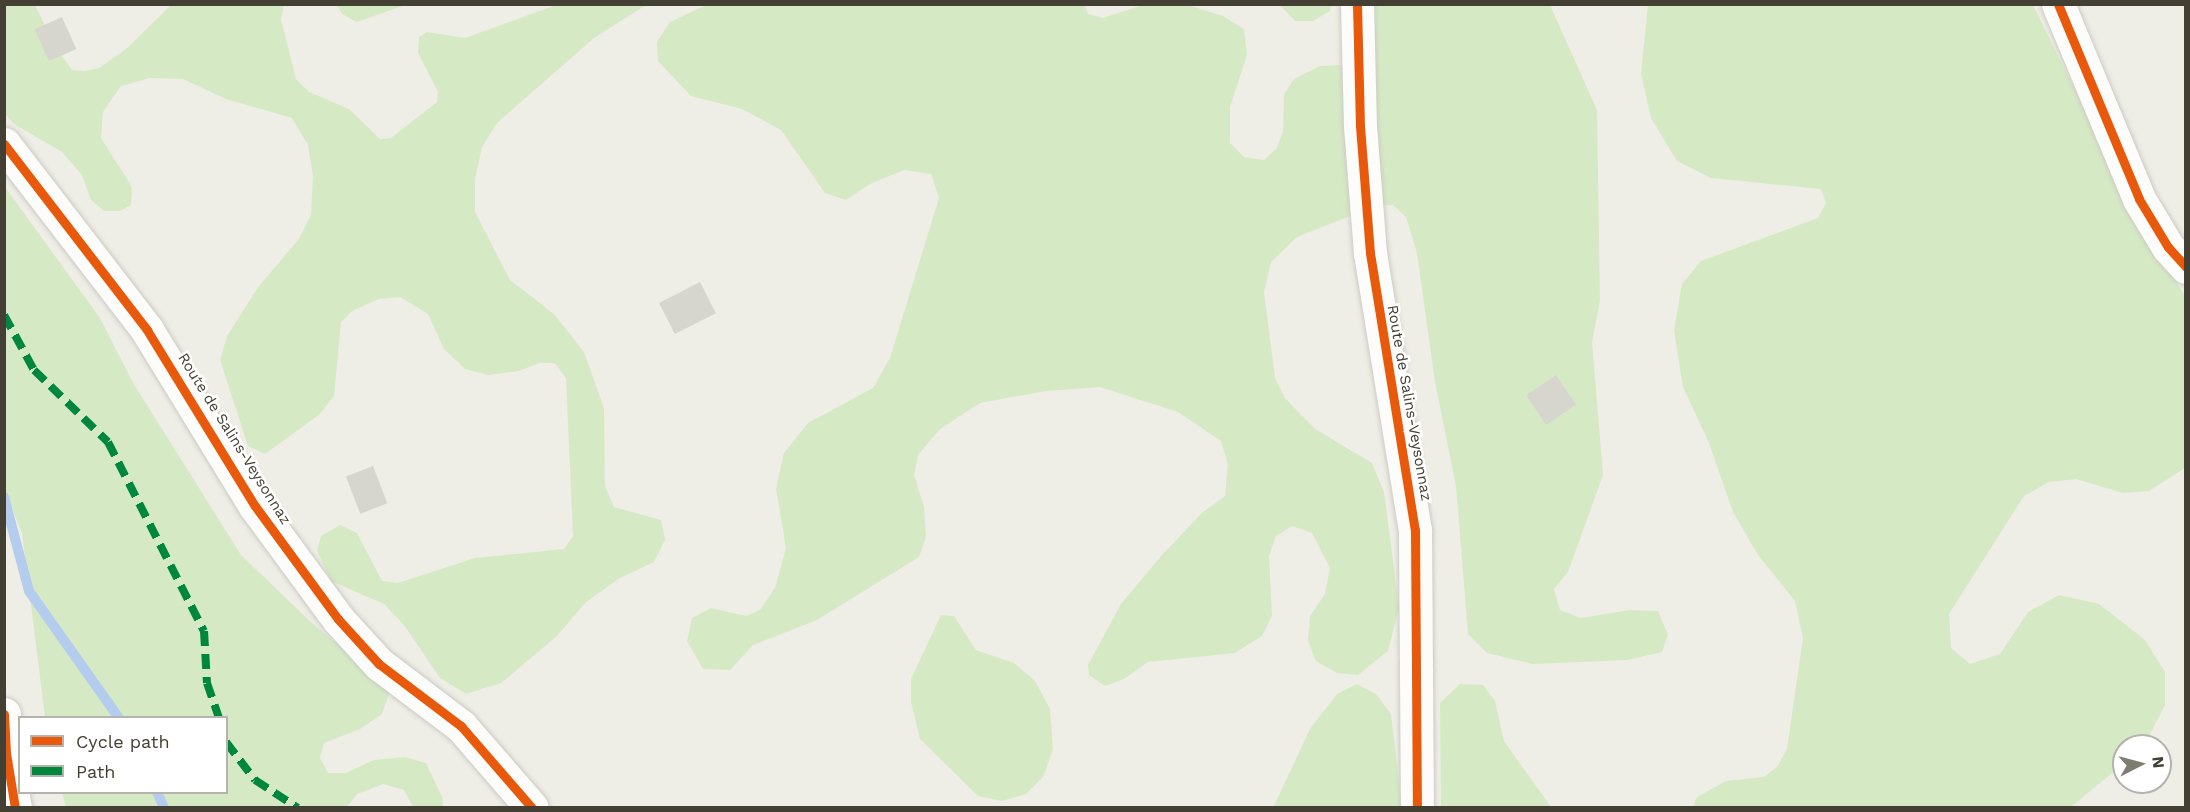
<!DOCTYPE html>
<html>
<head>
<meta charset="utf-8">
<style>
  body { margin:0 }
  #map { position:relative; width:2190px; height:812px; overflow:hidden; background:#eeede6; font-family:"Work Sans",sans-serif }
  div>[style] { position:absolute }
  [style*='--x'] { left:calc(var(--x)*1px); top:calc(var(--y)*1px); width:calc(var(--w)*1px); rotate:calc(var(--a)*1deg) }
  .green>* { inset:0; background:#d5eac4 }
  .stream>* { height:10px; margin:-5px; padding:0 5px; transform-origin:5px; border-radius:5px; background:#b4cdee }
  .building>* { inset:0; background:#d7d6ce; transform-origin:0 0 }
  .roads { filter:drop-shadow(0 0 2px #cccbc4) drop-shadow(0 0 2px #cccbc4) }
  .minor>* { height:33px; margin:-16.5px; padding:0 16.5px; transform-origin:16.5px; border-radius:16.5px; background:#fcfcfb }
  .quiet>* { height:8px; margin-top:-4px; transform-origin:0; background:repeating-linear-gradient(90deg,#00873e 0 15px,transparent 0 23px) }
  .cycleway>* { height:9px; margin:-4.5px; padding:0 4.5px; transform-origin:4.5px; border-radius:4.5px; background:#e8590c }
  span { translate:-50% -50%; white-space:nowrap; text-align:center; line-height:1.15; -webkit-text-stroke:5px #fff; paint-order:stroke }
  .street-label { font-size:15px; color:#434033 }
  .frame { position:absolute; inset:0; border:6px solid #434033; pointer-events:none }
  .legend { position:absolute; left:18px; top:716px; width:210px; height:78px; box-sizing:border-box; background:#fff; border:2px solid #b4b3ad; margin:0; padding:8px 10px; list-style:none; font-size:18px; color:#434033 }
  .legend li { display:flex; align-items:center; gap:12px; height:30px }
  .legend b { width:30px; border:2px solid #b4b3ad }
  .north { position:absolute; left:2112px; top:734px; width:60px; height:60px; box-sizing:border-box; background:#fff; border:2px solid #b4b3ad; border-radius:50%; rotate:84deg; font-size:16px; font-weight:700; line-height:24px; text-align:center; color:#434033 }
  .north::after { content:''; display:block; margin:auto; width:21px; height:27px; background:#7f7d72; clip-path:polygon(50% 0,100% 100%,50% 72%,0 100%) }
</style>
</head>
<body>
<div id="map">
  <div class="green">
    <i style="clip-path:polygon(1084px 4px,1088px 14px,1103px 18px,1143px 5px,1188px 5px,1223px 16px,1244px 29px,1247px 55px,1230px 107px,1230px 143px,1244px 157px,1264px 160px,1276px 149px,1283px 132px,1284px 94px,1294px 79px,1320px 66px,1341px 65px,1367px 49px,1376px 24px,1375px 5px,1550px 5px,1597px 110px,1600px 300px,1592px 342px,1603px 475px,1568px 572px,1554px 589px,1560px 610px,1581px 618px,1629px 610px,1658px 611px,1668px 635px,1662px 652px,1627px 660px,1533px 664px,1487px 653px,1468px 634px,1456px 486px,1435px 382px,1417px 253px,1406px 217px,1393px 205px,1378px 205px,1297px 237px,1271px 262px,1264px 292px,1275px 378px,1285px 398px,1315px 429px,1372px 463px,1384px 492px,1399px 607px,1388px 651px,1358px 675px,1337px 673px,1316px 661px,1308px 641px,1310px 616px,1325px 594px,1330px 568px,1312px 533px,1292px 526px,1276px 536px,1269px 556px,1272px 616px,1262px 636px,1235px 653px,1148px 662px,1124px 679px,1105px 686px,1089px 675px,1088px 665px,1121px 604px,1161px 556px,1202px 513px,1225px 496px,1228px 464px,1221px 441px,1178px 412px,1100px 387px,1046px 391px,980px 403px,940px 429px,918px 455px,914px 475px,924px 507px,926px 537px,919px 557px,817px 620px,753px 645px,730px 670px,703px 669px,687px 641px,692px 618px,711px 608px,746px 616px,760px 610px,775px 588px,786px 548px,776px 488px,784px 453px,808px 423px,873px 388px,890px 358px,939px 198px,931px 174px,904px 170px,870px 184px,846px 200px,825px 193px,781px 130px,742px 109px,691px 96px,658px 61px,657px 42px,670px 22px,706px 5px)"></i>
    <i style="clip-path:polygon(5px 5px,35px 5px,54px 44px,72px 70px,85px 71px,99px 68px,125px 50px,171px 5px,284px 5px,281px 19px,296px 79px,309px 92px,349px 109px,380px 139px,391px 138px,437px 102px,438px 92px,418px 53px,419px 37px,427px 32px,465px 38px,556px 5px,646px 5px,594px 38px,497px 123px,482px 147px,475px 179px,475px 212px,510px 280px,554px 314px,584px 352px,604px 408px,605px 486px,614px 507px,661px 520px,665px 540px,654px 562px,620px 578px,586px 602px,557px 636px,501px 683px,466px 694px,440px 678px,404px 625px,384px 604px,331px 581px,317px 551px,321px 536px,340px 525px,357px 533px,382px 581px,398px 583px,475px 558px,564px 549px,573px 536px,566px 378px,555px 363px,539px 363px,519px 371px,488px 375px,465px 369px,444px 349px,428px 314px,400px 297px,379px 299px,352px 311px,341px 322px,334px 396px,320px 414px,265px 454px,248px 446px,220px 360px,227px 336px,259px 286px,299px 239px,311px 215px,313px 176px,308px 145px,292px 118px,226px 99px,183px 79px,150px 78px,121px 86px,103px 112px,101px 138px,132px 187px,131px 205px,120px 211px,104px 211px,91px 200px,82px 175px,62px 152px,14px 124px,5px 114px)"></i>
    <i style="clip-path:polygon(337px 5px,405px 5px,357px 22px,342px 14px)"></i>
    <i style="clip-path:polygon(1280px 5px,1331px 5px,1330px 11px,1313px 21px,1295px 21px)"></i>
    <i style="clip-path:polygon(1648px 5px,2033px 5px,2148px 239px,2186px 297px,2185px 468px,2149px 491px,2123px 493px,2076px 479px,2049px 482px,2024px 496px,1949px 614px,1951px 648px,1970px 664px,2000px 654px,2028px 612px,2059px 595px,2099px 604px,2145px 640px,2165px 672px,2165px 705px,2144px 746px,2124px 746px,2124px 763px,2071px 807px,1693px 807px,1697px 797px,1726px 781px,1764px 777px,1777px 767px,1787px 749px,1803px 638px,1795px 601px,1758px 555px,1733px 512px,1709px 443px,1683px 387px,1674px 331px,1682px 284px,1701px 261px,1818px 218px,1826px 203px,1821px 189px,1711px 178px,1677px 161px,1651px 118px,1641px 74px)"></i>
    <i style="clip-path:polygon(5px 187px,100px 318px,132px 381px,241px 555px,314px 625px,391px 688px,382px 714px,360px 729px,324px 743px,320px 758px,328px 773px,346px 773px,374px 760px,405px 757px,426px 763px,442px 797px,443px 807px,413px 807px,404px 790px,383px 784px,357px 794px,347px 807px,66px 807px,62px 793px,226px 792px,226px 718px,45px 717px,22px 533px,5px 491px)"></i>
    <i style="clip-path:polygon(941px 615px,954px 616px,976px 650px,1014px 663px,1035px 681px,1050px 709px,1053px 750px,1043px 777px,1026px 794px,1002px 801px,978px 796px,920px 739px,911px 702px,911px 679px)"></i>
    <i style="clip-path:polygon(1357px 684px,1376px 694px,1391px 714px,1402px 807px,1273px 808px,1310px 729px,1337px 694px)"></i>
    <i style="clip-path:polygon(1460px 684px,1483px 685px,1495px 701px,1504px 741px,1551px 807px,1441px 807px,1440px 703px)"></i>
  </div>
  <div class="stream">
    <i style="--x:4;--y:497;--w:97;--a:75.1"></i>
    <i style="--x:29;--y:591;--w:156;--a:54.7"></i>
    <i style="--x:157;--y:792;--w:17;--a:66"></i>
  </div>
  <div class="building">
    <i style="left:62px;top:17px;width:35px;height:30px;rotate:66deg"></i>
    <i style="left:700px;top:282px;width:35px;height:46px;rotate:63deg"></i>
    <i style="left:1556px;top:375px;width:36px;height:36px;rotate:56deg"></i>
    <i style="left:373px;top:466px;width:40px;height:29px;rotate:69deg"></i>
  </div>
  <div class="roads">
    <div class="minor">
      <i style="--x:1357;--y:4;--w:122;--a:88.6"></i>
      <i style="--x:1360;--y:126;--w:127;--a:85.5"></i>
      <i style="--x:1370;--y:253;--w:281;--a:80.8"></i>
      <i style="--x:1415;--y:530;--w:278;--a:89.6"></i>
      <i style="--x:2058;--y:4;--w:211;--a:67.4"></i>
      <i style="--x:2139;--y:199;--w:56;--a:58.9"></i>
      <i style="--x:2168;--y:247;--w:27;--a:48"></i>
      <i style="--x:4;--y:144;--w:235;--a:52.4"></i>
      <i style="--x:147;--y:330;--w:206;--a:58.5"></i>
      <i style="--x:255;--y:506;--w:140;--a:53.7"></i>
      <i style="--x:338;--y:619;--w:61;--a:47.7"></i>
      <i style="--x:379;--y:664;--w:103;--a:37.1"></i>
      <i style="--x:461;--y:726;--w:108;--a:49.1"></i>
      <i style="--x:4;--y:714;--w:39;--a:87"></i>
      <i style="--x:6;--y:753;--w:56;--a:80.7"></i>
    </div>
  </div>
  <div class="quiet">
    <i style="--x:4;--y:315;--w:63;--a:61.4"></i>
    <i style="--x:34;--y:370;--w:103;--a:44.2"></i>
    <i style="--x:108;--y:442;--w:212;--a:63.1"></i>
    <i style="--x:204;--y:631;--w:52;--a:86.7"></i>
    <i style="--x:207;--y:683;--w:37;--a:71"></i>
    <i style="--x:226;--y:742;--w:48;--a:52.7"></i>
    <i style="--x:255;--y:780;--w:51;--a:33.1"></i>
  </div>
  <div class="cycleway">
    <i style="--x:1357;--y:4;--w:122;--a:88.6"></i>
    <i style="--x:1360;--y:126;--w:127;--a:85.5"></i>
    <i style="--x:1370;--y:253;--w:281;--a:80.8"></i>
    <i style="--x:1415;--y:530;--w:278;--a:89.6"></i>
    <i style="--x:2058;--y:4;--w:211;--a:67.4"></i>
    <i style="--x:2139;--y:199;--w:56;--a:58.9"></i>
    <i style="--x:2168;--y:247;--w:27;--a:48"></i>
    <i style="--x:4;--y:144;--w:235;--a:52.4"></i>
    <i style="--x:147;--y:330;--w:206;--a:58.5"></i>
    <i style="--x:255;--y:506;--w:140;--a:53.7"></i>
    <i style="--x:338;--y:619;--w:61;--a:47.7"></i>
    <i style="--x:379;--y:664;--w:103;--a:37.1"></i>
    <i style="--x:461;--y:726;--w:108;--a:49.1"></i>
    <i style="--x:4;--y:714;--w:39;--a:87"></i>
    <i style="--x:6;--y:753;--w:56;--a:80.7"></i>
  </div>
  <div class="street-label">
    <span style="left:1409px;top:403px;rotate:80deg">Route de Salins-Veysonnaz</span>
    <span style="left:234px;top:439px;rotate:58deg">Route de Salins-Veysonnaz</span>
  </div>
  <div class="frame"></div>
  <ul class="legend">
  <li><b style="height:8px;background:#e8590c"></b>Cycle path</li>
  <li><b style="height:8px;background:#00873e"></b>Path</li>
  </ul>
  <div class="north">N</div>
</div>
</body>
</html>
